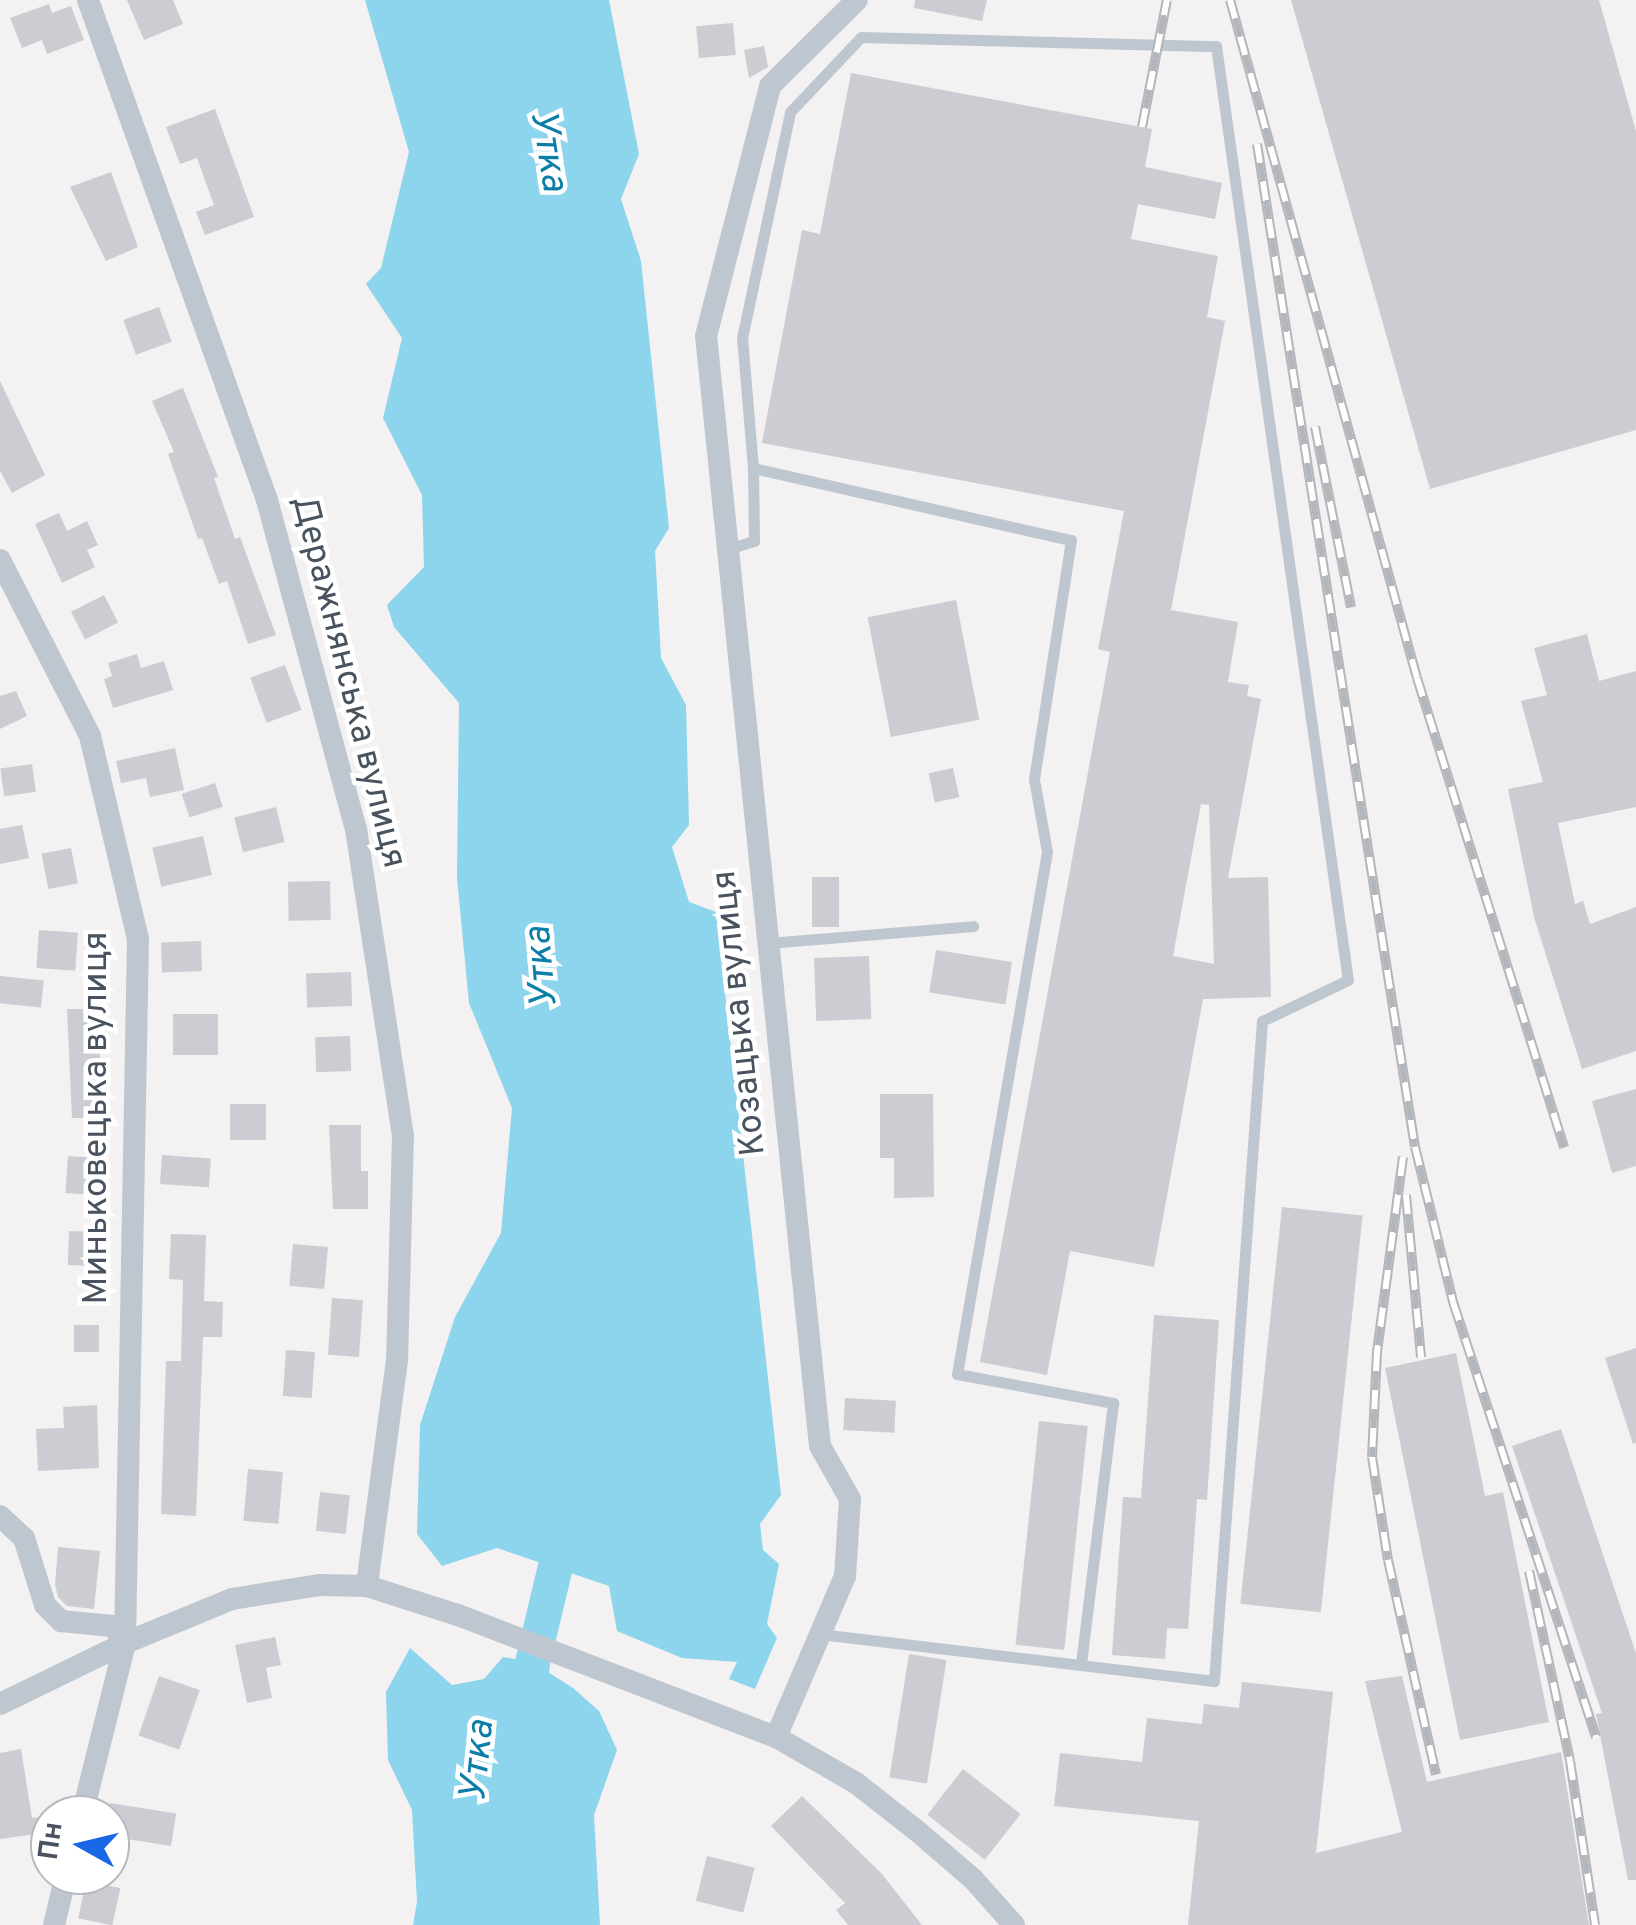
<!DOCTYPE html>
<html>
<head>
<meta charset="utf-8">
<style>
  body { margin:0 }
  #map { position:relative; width:1636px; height:1925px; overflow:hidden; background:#f3f1f1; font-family:Overpass,sans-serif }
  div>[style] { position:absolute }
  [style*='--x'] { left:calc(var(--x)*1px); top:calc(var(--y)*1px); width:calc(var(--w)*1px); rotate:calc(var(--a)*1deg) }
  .water>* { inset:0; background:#8dd4ed }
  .river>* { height:35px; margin:-17.5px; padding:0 17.5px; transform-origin:17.5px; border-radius:17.5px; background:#8dd4ed }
  .building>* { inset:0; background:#cbcdd3; transform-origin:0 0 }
  .lane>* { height:11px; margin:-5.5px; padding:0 5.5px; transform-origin:5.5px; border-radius:5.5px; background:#bec7d0 }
  .street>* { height:22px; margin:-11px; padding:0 11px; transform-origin:11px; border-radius:11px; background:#bec7d0 }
  .rail>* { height:10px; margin-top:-5px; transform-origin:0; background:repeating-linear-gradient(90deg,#fff 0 19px,#b3b6bb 0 38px); box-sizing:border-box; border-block:2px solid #b3b6bb }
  span { translate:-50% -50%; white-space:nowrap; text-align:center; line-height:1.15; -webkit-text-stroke:9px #fff; paint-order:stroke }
  .street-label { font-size:35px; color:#48535f }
  .water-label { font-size:38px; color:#0b7ea7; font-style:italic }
  .north { position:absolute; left:30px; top:1795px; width:100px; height:100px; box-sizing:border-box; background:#fff; border:2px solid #b6babf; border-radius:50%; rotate:278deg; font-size:28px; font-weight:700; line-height:40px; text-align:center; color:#48535f }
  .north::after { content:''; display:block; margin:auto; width:35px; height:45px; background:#1767e6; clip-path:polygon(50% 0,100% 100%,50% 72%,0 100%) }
</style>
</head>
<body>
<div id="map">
  <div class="water">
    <i style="clip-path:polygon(365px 0,609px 0,639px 154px,621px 199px,641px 261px,669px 528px,655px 551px,661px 658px,686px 705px,689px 825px,672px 847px,689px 902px,716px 912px,781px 1495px,760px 1524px,763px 1550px,779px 1564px,767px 1624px,777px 1638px,755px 1689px,729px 1679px,737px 1662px,682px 1658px,617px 1631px,609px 1586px,497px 1548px,442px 1566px,417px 1534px,420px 1425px,455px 1317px,501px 1233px,512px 1108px,469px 1003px,457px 878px,459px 703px,394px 627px,387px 605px,424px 567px,422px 495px,383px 418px,402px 338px,366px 284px,381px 268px,409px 152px)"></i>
    <i style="clip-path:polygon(410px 1648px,452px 1685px,484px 1679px,503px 1657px,532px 1662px,573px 1688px,599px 1711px,617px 1750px,594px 1815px,600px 1925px,413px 1925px,417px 1902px,412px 1810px,388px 1760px,386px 1692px)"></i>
  </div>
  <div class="river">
    <i style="--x:527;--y:1709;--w:47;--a:-83.9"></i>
    <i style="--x:532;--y:1662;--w:141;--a:-76.5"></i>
  </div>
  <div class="building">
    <i style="clip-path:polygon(127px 0,173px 0,183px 24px,144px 40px)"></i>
    <i style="clip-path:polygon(915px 0,987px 0,982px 21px,914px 8px)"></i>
    <i style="clip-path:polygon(1291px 0,1599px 0,1636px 131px,1636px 430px,1430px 489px)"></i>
    <i style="clip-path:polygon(49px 4px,52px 13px,71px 6px,84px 40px,47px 54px,42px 40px,22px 48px,10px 18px)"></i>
    <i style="left:733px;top:23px;width:32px;height:37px;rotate:85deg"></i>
    <i style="clip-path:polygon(764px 46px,768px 67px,749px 78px,744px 50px)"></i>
    <i style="clip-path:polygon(evenodd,851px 73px,1152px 129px,1145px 167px,1222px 183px,1215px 219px,1138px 204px,1131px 239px,1218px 256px,1207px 317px,1225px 321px,1171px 610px,1238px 622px,1228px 682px,1249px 685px,1247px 696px,1261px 699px,1228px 878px,1268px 877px,1271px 997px,1203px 999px,1154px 1267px,1070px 1251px,1047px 1375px,980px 1362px,1110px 652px,1098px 649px,1124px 511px,762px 443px,802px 230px,820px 234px,851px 73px,1201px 804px,1209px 805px,1214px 964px,1173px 956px,1201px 804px)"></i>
    <i style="clip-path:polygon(215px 109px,254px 217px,205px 235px,196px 212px,214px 205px,197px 158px,180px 164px,166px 127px)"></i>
    <i style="clip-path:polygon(111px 172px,138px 247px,106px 261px,70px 187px)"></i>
    <i style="left:159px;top:307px;width:37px;height:38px;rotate:70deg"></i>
    <i style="clip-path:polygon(0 381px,45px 475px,12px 493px,0 471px)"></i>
    <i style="clip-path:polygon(183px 388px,218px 477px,214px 478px,235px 539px,240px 537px,276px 635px,248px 644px,227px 581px,219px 584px,202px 538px,198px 539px,168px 454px,174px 452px,152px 401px)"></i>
    <i style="clip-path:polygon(59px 513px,67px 531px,87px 521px,98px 545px,87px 550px,95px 567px,62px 583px,35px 524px)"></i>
    <i style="left:104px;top:595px;width:31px;height:37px;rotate:63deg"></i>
    <i style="left:956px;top:600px;width:122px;height:90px;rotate:79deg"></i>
    <i style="clip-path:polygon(1587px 634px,1599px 681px,1636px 671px,1636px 807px,1558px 823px,1575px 904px,1583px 901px,1590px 924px,1636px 907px,1636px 1051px,1582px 1069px,1534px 917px,1508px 789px,1543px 782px,1521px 701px,1547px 695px,1534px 648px)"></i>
    <i style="clip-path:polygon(137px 654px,141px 668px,164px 661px,173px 690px,113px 708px,104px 679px,112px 676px,108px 663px)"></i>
    <i style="left:285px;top:665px;width:48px;height:37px;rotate:70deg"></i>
    <i style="clip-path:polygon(16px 691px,27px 716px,0 729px,0 696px)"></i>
    <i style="clip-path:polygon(175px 748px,184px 790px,150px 797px,146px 778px,121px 783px,116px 761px)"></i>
    <i style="left:32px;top:764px;width:28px;height:32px;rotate:82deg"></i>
    <i style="left:953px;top:768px;width:30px;height:25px;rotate:78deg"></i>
    <i style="left:215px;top:783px;width:25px;height:35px;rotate:72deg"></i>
    <i style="left:276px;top:807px;width:36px;height:43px;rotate:76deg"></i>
    <i style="clip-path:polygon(22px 825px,29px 858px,0 864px,0 829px)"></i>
    <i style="left:203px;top:836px;width:40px;height:52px;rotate:77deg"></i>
    <i style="left:71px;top:848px;width:36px;height:30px;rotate:79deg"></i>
    <i style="left:812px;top:877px;width:27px;height:50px"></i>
    <i style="left:330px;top:881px;width:39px;height:42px;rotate:89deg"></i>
    <i style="left:39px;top:930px;width:39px;height:38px;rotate:4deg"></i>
    <i style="left:201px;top:941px;width:30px;height:40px;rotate:88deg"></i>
    <i style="left:936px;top:950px;width:77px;height:43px;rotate:9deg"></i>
    <i style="left:869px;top:956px;width:63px;height:55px;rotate:88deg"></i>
    <i style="left:351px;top:972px;width:34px;height:45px;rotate:88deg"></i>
    <i style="left:0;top:976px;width:44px;height:27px;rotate:6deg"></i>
    <i style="clip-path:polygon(67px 1009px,100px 1009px,100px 1118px,72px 1118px)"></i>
    <i style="left:173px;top:1014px;width:45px;height:41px"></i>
    <i style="left:350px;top:1036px;width:35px;height:35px;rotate:88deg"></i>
    <i style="clip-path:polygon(1636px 1089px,1636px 1166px,1612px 1173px,1592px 1101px)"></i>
    <i style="clip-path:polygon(880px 1094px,933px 1094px,934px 1197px,894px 1198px,894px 1158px,880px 1158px)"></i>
    <i style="left:230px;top:1104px;width:36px;height:36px"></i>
    <i style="clip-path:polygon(329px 1125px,361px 1125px,361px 1171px,368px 1171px,368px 1209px,333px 1209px)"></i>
    <i style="left:162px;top:1155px;width:49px;height:29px;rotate:4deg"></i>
    <i style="left:68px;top:1156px;width:32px;height:37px;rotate:4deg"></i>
    <i style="left:1282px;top:1207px;width:81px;height:399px;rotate:6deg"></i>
    <i style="left:69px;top:1231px;width:31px;height:34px;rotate:2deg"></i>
    <i style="clip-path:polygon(171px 1234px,206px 1235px,204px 1301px,223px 1302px,222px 1337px,203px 1337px,196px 1516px,161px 1514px,166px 1361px,181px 1361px,183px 1280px,169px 1279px)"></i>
    <i style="left:293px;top:1244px;width:35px;height:42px;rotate:5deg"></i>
    <i style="left:332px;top:1298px;width:31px;height:57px;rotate:4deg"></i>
    <i style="clip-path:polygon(1154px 1315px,1219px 1320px,1207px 1500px,1197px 1499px,1188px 1629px,1167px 1628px,1165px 1659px,1112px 1655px,1123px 1497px,1141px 1498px)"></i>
    <i style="left:74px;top:1325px;width:25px;height:27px"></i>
    <i style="clip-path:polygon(1636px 1348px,1636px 1443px,1633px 1444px,1605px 1358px)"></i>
    <i style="left:286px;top:1350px;width:29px;height:46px;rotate:4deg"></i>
    <i style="clip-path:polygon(1456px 1353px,1485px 1496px,1503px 1492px,1549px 1722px,1460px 1740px,1385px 1368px)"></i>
    <i style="left:845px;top:1398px;width:51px;height:32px;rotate:3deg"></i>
    <i style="clip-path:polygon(97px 1405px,99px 1468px,38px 1471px,36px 1429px,64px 1428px,63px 1407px)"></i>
    <i style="left:1039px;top:1421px;width:49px;height:225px;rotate:6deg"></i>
    <i style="clip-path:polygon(1561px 1429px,1636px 1653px,1636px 1880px,1628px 1880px,1596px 1714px,1602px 1713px,1512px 1446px)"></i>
    <i style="left:248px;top:1469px;width:35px;height:52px;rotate:5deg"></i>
    <i style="left:320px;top:1492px;width:30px;height:39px;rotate:6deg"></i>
    <i style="clip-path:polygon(58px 1547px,100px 1551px,94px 1609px,67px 1606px,58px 1597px,55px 1585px)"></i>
    <i style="clip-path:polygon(275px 1637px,281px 1665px,266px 1668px,272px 1698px,247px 1703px,235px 1645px)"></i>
    <i style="left:909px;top:1654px;width:38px;height:125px;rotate:9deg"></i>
    <i style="left:159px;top:1676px;width:43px;height:63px;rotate:19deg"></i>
    <i style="clip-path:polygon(1402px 1676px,1427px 1782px,1561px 1752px,1589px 1925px,1188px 1925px,1199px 1821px,1054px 1806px,1060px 1753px,1142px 1762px,1147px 1718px,1202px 1724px,1204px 1704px,1239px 1708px,1242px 1682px,1333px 1692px,1316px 1853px,1402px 1832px,1365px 1681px)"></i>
    <i style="clip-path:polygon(21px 1749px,32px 1818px,40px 1817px,43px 1833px,0 1839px,0 1753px)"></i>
    <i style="left:963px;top:1769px;width:73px;height:58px;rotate:38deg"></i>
    <i style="clip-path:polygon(802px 1796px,882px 1874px,922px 1925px,848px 1925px,836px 1910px,845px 1903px,771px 1826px)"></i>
    <i style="left:110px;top:1803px;width:67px;height:33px;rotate:9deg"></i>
    <i style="left:707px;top:1856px;width:49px;height:46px;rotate:14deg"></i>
    <i style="left:86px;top:1881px;width:35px;height:38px;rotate:12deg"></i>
  </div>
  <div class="lane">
    <i style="--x:753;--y:468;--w:326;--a:12.8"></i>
    <i style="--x:1071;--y:540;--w:242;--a:98.8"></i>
    <i style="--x:1034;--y:779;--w:74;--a:79.9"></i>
    <i style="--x:1047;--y:852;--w:530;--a:99.78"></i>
    <i style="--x:957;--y:1374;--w:159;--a:10.5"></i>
    <i style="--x:1113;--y:1403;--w:264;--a:97"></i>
    <i style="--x:728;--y:549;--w:27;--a:-17"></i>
    <i style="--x:754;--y:541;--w:73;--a:-90.8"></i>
    <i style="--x:753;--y:468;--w:130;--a:-94.8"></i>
    <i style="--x:742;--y:338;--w:231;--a:-78"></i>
    <i style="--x:790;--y:112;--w:103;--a:-46.6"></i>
    <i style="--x:861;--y:37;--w:355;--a:1.5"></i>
    <i style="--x:1216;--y:46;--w:943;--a:81.96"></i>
    <i style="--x:1348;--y:980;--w:95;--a:154.5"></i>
    <i style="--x:1262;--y:1021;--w:662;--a:94.16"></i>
    <i style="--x:1214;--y:1681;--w:397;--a:-173.2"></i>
    <i style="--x:768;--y:943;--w:206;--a:-4.7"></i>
  </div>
  <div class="street">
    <i style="--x:88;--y:0;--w:531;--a:70.3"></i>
    <i style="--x:267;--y:500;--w:341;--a:74.9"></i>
    <i style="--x:356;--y:829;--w:310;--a:81.3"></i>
    <i style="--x:403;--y:1135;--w:225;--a:91.5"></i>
    <i style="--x:397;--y:1360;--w:228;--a:97.6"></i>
    <i style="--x:0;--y:560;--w:198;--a:62.9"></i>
    <i style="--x:90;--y:736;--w:209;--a:76.7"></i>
    <i style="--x:138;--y:939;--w:704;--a:91.06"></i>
    <i style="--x:125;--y:1643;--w:177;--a:104"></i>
    <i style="--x:0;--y:1516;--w:33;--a:43"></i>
    <i style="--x:24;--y:1538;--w:70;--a:72.6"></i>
    <i style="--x:45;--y:1605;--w:23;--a:45"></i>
    <i style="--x:61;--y:1621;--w:52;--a:5.5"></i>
    <i style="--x:113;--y:1626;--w:21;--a:55"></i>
    <i style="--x:0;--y:1704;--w:139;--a:-26"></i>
    <i style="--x:125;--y:1643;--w:116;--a:-22.4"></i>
    <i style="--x:232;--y:1599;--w:88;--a:-9.1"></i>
    <i style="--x:319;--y:1585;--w:48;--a:1.2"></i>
    <i style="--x:367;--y:1586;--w:96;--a:17.7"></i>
    <i style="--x:458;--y:1615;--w:341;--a:21"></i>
    <i style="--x:776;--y:1737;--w:92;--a:29.9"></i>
    <i style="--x:856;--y:1783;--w:76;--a:38.1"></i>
    <i style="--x:916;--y:1830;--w:75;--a:40.7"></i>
    <i style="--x:973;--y:1879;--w:62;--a:48.3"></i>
    <i style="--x:776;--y:1737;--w:175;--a:-66.8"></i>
    <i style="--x:845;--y:1576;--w:77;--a:-86.3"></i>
    <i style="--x:850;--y:1499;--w:61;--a:-119.5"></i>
    <i style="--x:820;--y:1446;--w:1116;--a:-95.86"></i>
    <i style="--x:706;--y:336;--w:258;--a:-75.6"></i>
    <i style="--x:770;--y:86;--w:122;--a:-44.7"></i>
    <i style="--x:54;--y:1925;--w:51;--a:-76.5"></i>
  </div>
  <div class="rail">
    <i style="--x:1230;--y:0;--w:703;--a:74.58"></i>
    <i style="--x:1417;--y:678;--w:492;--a:72.6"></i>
    <i style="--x:1142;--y:127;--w:129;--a:-78.9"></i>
    <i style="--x:1257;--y:144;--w:1015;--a:81.05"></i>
    <i style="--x:1415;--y:1147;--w:160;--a:76.2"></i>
    <i style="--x:1453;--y:1302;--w:458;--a:71.8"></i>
    <i style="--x:1315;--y:427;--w:184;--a:78.7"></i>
    <i style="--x:1403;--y:1157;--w:197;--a:97.6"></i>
    <i style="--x:1377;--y:1352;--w:105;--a:92.7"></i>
    <i style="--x:1372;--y:1457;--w:104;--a:81.2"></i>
    <i style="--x:1388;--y:1560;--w:220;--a:77.4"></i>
    <i style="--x:1406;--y:1195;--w:163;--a:84.7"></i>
    <i style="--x:1529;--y:1571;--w:194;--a:77.8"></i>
    <i style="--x:1570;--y:1761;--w:166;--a:81.3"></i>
  </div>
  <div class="street-label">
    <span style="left:348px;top:682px;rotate:76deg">Деражнянська вулиця</span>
    <span style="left:740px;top:1013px;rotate:-96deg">Козацька вулиця</span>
    <span style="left:97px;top:1118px;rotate:-90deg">Миньковецька вулиця</span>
  </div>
  <div class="water-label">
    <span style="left:547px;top:151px;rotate:81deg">Утка</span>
    <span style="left:543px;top:967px;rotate:-95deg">Утка</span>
    <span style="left:479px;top:1761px;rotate:-84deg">Утка</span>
  </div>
  <div class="north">Пн</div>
</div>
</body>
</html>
